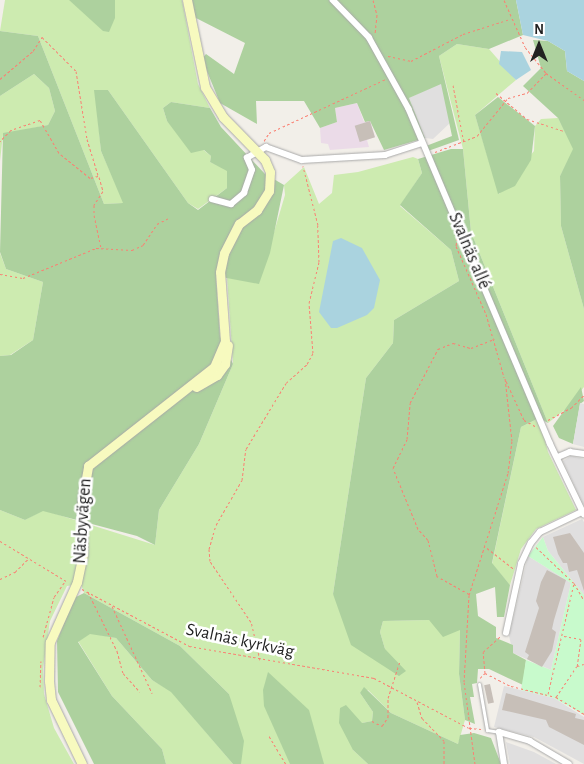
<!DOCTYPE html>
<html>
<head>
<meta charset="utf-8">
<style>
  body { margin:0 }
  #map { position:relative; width:584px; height:764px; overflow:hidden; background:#f2efe9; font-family:"Alegreya Sans",sans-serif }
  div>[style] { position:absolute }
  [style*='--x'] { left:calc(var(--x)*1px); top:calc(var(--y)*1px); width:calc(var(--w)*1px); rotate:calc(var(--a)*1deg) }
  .residential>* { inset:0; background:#e0dfdf }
  .industrial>* { inset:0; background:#ebdbe8 }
  .grass>* { inset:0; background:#cdebb0 }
  .forest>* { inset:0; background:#add19e }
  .park>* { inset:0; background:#c8facc }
  .parking>* { inset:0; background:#e2e2e2 }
  .water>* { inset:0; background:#aad3df }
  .building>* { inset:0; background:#c7bfb8; transform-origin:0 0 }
  .path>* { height:1px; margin-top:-0.5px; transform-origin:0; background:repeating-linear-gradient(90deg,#fa8072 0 2.5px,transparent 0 5px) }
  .roads { filter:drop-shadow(0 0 1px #a9a9a9) drop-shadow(0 0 1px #a9a9a9) }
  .lane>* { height:3px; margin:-1.5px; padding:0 1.5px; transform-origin:1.5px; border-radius:1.5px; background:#fff }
  .street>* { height:5.5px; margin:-2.75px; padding:0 2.75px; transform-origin:2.75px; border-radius:2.75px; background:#fff }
  .secondary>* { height:9px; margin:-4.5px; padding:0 4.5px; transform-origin:4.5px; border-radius:4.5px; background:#f7fabf }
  span { translate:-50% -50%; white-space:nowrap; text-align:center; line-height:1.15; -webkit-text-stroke:5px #fff; paint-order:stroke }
  .street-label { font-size:18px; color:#222 }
  .north { position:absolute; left:514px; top:20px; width:50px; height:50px; -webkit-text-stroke:4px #fff; paint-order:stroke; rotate:0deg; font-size:14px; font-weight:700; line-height:20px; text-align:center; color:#222 }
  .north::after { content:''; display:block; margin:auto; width:18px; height:22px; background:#222; clip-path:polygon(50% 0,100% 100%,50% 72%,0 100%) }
</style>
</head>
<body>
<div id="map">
  <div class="residential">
    <i style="clip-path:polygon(441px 83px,451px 122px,433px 139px,425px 138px,409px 98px)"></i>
    <i style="clip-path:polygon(571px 456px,584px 459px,584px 506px,563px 461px)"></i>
    <i style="clip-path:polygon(582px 519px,584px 522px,584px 595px,548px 551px,543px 537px)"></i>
    <i style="clip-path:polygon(528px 556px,571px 583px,551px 670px,513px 653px,509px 636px)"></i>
    <i style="clip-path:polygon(504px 686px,554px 698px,584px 717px,584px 764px,534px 737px,494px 727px)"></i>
    <i style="clip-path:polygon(506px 742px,534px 752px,556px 764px,510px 764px)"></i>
  </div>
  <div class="industrial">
    <i style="clip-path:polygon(357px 103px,364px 122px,370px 121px,375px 137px,367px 140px,369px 147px,330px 150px,328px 144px,321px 143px,320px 128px,337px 122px,335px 108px)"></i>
  </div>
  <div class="grass">
    <i style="clip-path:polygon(5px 0,182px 0,198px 84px,210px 108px,171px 102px,163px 108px,167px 121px,211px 156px,210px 162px,227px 170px,227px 188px,198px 209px,188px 203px,108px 90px,95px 90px,101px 151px,124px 203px,104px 204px,38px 36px,0 31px)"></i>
    <i style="clip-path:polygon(457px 44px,489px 49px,516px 80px,475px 115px,499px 194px,534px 151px,535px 126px,541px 119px,558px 118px,574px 149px,560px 176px,561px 226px,584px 309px,584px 387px,567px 408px,548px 423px,471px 232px,463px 149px,439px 56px)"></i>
    <i style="clip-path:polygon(34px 74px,49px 88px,55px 111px,48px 125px,3px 134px,0 161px,0 96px)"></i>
    <i style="clip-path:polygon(413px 157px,418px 159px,422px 173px,400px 206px,451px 250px,459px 281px,394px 320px,393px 343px,366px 378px,333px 594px,406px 671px,385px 649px,380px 632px,383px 621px,429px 620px,460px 630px,459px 674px,465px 720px,458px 744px,391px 713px,368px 690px,360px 693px,373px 712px,372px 721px,362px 723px,353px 750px,368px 764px,241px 764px,229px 694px,180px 646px,84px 593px,81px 584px,67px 586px,50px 621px,43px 668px,44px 694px,54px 728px,74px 764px,0 764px,0 510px,25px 520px,43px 510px,155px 545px,159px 510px,199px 444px,233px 364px,227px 277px,259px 283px,285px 195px,284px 185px,304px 167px,319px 204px,332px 193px,334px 175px,358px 172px)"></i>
    <i style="clip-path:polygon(0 253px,6px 269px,43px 282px,33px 340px,10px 355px,0 356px)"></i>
    <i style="clip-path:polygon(539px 418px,548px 452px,576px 510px,536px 529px,521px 549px,510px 585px,492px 564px,521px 427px)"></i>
    <i style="clip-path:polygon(90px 633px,116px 638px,152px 680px,171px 691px,233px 764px,166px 764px,162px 749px,112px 696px,78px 641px)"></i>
  </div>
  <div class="forest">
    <i style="clip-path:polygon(69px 0,115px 0,115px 18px,109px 32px,103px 31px)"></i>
    <i style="clip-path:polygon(192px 0,516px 0,523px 35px,489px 49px,457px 44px,439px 56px,459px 140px,428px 151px,426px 146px,452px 136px,441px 84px,409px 98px,425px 138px,384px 150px,370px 121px,365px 122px,357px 103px,335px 108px,337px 122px,320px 128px,304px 101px,256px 101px,257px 124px,220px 103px,202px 59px,206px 54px,234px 74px,245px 43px,194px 17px)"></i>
    <i style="clip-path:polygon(0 31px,38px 36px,104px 204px,123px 203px,101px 151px,94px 90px,108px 90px,188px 203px,198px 210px,227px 188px,227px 171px,210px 162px,211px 156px,204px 150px,191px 153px,167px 121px,163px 108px,171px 102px,210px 108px,221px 127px,265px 174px,284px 185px,270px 253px,259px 284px,216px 276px,220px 336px,233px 364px,199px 444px,159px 510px,155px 545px,137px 536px,43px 511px,25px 520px,0 510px,0 356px,11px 355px,33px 340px,43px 282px,6px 269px,0 252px,3px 133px,48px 125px,55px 111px,49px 88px,34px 74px,0 96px)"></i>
    <i style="clip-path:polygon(533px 40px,548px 41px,565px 51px,567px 71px,584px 81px,584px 309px,561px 226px,560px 176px,573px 149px,558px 118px,523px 86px,541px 68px)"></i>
    <i style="clip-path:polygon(498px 97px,535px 126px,531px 160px,515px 186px,498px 194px,475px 115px)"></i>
    <i style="clip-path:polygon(451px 149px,463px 149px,471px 232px,548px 423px,539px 418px,521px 427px,492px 563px,510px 585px,504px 617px,497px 617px,495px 587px,476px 594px,478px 616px,496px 627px,496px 638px,513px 645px,513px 653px,526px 660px,523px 685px,489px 669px,478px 669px,477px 683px,472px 684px,474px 697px,470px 697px,475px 724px,465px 720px,459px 674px,460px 630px,443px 637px,429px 620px,383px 621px,380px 632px,385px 649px,406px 671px,399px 676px,351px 645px,333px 594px,366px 378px,393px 343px,394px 320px,459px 281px,451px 250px,400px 205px,422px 173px,418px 159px)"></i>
    <i style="clip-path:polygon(581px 387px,584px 401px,580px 404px,573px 444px,559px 438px,553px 426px)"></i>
    <i style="clip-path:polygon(84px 593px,180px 646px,229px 694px,244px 741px,241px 764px,233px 764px,171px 692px,152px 680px,116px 638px,90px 634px,78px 642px,112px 696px,162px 749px,166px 764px,94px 764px,58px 692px,57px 641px,74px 598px)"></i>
    <i style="clip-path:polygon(268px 672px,309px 710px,324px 764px,290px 764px,264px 706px,263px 690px)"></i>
    <i style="clip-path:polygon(364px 687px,391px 713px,458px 744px,460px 735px,474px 733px,491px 738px,501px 764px,368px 764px,353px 750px,339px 723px,340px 708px,346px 705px,362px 723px,372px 721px,373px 712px,360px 693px)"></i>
  </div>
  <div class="park">
    <i style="clip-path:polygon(543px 537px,548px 551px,584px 595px,584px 715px,554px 698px,521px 690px,526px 660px,551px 670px,571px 583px,528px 556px)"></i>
  </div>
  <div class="parking">
    <i style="clip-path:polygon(580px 403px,584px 404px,584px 447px,573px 444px)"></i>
  </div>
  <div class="water">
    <i style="clip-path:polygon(516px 0,584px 0,584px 81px,567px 71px,565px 51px,548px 41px,523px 35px)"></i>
    <i style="clip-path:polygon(501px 51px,522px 52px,531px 70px,516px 80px,499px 64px)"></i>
    <i style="clip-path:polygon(341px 238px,362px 248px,380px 280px,374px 308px,367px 315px,337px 328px,331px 328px,319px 312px,333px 241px)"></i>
  </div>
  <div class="building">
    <i style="left:370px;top:121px;width:17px;height:16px;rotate:73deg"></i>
    <i style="clip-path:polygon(570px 533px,584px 553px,584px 591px,577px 570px,569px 572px,567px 563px,563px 563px,558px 554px,553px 537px)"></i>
    <i style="clip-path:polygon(547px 570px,566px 580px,554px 620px,552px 629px,556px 632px,552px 651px,542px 667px,527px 659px,529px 655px,525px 652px,539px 608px,536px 601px,541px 582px)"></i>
    <i style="left:490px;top:684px;width:19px;height:6px;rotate:78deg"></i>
    <i style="clip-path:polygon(506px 693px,576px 714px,575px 718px,584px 720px,584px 745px,549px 727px,546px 720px,502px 710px)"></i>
  </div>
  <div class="path">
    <i style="--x:373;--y:0;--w:16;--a:75"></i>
    <i style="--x:377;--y:15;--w:19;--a:96"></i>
    <i style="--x:504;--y:0;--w:51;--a:65.9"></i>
    <i style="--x:525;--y:47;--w:33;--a:51"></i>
    <i style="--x:546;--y:73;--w:47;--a:35.4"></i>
    <i style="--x:388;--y:56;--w:24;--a:12"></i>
    <i style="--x:411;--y:61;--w:59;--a:-27.4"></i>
    <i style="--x:463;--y:34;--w:49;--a:-17.7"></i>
    <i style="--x:0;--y:79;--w:43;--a:-40.3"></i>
    <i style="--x:33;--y:51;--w:17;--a:-57"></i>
    <i style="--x:42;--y:37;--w:48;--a:45"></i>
    <i style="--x:76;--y:71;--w:69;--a:80.8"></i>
    <i style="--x:87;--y:139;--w:39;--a:73"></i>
    <i style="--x:98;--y:176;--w:8;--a:166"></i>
    <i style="--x:90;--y:178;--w:40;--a:-141"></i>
    <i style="--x:59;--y:153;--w:38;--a:-120"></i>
    <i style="--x:40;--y:120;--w:31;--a:161"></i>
    <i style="--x:11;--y:130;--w:16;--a:135"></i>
    <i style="--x:453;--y:85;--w:59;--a:79.3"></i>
    <i style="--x:496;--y:93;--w:40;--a:40"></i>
    <i style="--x:527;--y:119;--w:40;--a:18"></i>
    <i style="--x:264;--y:141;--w:9;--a:-58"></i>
    <i style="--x:269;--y:133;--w:129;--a:-24.8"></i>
    <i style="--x:435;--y:152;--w:45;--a:-20.9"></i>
    <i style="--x:477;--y:136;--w:49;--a:-50.8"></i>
    <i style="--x:508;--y:98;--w:20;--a:-15"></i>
    <i style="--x:527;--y:93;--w:28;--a:-46"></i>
    <i style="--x:99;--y:177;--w:15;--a:74"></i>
    <i style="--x:103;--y:191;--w:17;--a:123"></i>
    <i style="--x:94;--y:205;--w:10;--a:90"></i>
    <i style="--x:94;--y:215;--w:34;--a:78"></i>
    <i style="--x:457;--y:238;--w:8;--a:97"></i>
    <i style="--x:456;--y:246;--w:74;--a:66.2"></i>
    <i style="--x:486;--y:314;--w:66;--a:74.1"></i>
    <i style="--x:0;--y:274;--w:23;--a:10"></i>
    <i style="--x:23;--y:278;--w:79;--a:-22.3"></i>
    <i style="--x:96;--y:248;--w:36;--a:3"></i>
    <i style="--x:132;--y:250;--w:12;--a:-24"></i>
    <i style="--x:143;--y:245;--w:25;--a:-56"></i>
    <i style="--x:157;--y:224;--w:13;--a:-27"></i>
    <i style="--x:506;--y:381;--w:43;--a:65.2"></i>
    <i style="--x:524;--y:420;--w:13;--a:29"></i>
    <i style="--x:548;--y:420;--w:26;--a:-28"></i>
    <i style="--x:571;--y:408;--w:18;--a:-45"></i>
    <i style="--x:0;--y:541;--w:79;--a:31.1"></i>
    <i style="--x:536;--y:547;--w:52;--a:43.5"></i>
    <i style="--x:574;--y:583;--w:20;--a:60"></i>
    <i style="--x:487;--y:548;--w:34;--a:38"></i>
    <i style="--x:0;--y:579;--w:17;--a:-25"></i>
    <i style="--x:15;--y:572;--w:20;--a:-45"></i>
    <i style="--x:82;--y:589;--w:121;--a:28"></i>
    <i style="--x:189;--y:646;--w:188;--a:9.8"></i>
    <i style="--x:374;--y:678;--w:107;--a:27.8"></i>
    <i style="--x:469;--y:728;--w:12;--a:5"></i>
    <i style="--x:88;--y:592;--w:66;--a:63.8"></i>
    <i style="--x:117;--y:651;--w:23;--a:75"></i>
    <i style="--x:123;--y:673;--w:25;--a:48"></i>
    <i style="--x:469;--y:594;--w:37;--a:-151"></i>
    <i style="--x:437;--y:576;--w:37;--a:-104"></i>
    <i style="--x:428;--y:540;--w:15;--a:-132"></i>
    <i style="--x:418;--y:529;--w:66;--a:-112.3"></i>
    <i style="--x:393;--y:468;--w:32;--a:-64"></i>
    <i style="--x:407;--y:439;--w:36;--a:-85"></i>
    <i style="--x:410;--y:403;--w:61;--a:-62.6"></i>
    <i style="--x:438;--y:349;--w:16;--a:-22"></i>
    <i style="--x:453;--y:343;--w:19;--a:16"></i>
    <i style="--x:471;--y:348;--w:25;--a:-21"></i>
    <i style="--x:112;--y:606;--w:96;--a:65.3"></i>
    <i style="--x:564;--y:636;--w:17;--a:10"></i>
    <i style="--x:581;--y:639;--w:27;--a:98"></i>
    <i style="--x:43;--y:637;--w:41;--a:-74.6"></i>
    <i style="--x:54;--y:597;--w:19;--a:-55"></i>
    <i style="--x:260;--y:660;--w:39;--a:-103"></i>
    <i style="--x:251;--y:622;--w:73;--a:-123.9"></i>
    <i style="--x:210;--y:561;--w:12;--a:-95"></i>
    <i style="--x:209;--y:549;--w:25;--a:-74"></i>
    <i style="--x:216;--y:525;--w:52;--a:-60"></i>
    <i style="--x:242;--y:480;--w:31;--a:-83"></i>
    <i style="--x:246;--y:449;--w:77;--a:-58.8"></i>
    <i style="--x:286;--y:383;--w:28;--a:-42"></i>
    <i style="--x:307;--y:364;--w:13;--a:-61"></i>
    <i style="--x:313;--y:353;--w:50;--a:-94.6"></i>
    <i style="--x:309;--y:303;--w:42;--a:-76.3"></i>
    <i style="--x:319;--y:262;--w:37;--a:-92"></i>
    <i style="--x:318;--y:225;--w:61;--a:-104.3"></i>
    <i style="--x:485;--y:673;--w:21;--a:-95"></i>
    <i style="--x:483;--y:652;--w:24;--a:-42"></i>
    <i style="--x:480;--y:678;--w:7;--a:-45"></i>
    <i style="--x:485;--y:673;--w:29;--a:27"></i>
    <i style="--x:511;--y:686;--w:46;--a:13.7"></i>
    <i style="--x:556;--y:697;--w:33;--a:31"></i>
    <i style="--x:40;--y:687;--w:26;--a:-88"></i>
    <i style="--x:548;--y:694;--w:114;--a:-76.8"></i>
    <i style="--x:556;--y:697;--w:37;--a:-56"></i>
    <i style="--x:577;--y:666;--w:7;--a:-16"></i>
    <i style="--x:417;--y:702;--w:17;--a:73"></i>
    <i style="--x:422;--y:718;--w:32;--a:46"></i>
    <i style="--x:444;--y:741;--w:23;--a:90"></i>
    <i style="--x:372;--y:721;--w:11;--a:27"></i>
    <i style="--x:382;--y:726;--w:11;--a:-56"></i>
    <i style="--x:388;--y:717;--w:19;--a:-90"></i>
    <i style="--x:388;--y:698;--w:38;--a:-72"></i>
    <i style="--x:269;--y:736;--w:33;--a:59"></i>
    <i style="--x:475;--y:764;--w:83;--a:-97.6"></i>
    <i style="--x:464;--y:682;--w:87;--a:-86.7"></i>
    <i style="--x:469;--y:595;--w:128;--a:-72.3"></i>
    <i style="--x:508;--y:473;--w:32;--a:-83"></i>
    <i style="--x:512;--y:441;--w:63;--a:-96.3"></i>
  </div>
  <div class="roads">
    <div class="lane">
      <i style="--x:479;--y:684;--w:47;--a:80.1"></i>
      <i style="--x:487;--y:730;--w:12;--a:9"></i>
    </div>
    <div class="street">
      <i style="--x:333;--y:0;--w:52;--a:45.8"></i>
      <i style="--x:369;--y:37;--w:82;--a:60.9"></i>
      <i style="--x:409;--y:109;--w:363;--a:67.1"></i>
      <i style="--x:550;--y:443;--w:79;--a:64.4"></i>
      <i style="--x:212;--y:199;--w:20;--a:15"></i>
      <i style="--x:231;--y:204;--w:17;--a:-40"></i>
      <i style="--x:244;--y:193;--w:24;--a:-71"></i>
      <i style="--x:252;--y:170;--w:13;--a:-113"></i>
      <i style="--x:247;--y:158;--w:22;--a:-30"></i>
      <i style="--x:266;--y:147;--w:38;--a:20"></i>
      <i style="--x:302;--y:160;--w:83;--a:-3.4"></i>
      <i style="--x:385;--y:155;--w:38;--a:-18"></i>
      <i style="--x:558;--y:457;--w:13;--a:-23"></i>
      <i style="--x:570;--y:452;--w:14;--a:8"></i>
      <i style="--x:506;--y:633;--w:71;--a:-77.7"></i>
      <i style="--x:521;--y:564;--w:23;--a:-65"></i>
      <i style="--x:531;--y:543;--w:14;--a:-51"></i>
      <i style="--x:540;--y:532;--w:47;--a:-25.5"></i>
      <i style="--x:504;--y:764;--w:32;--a:-99"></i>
      <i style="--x:499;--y:732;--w:32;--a:16"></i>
      <i style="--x:530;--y:741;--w:45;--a:30.5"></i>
    </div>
    <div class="secondary">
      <i style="--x:196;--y:387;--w:24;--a:-30"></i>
      <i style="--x:217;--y:375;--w:14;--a:-54"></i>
      <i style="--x:225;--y:364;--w:19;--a:-81"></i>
      <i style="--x:82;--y:764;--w:71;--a:-115.8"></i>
      <i style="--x:51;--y:700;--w:19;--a:-96"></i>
      <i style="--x:49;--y:681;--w:39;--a:-89"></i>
      <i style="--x:50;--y:642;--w:66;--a:-65.8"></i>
      <i style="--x:77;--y:582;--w:29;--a:-78"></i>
      <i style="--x:83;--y:554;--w:53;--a:-91.1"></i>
      <i style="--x:82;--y:501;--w:36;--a:-80"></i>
      <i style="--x:88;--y:466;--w:160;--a:-38.2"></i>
      <i style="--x:214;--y:367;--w:28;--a:-67"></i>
      <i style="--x:225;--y:341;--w:69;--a:-94.1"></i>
      <i style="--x:220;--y:272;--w:19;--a:-78"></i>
      <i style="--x:224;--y:253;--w:33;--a:-63"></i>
      <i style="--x:239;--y:224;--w:23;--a:-38"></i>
      <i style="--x:257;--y:210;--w:22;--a:-58"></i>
      <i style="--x:269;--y:191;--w:19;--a:-87"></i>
      <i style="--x:270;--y:172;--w:13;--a:-113"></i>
      <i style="--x:265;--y:160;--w:60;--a:-134.3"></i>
      <i style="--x:223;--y:117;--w:35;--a:-121"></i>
      <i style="--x:205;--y:87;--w:89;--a:-101.7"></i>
    </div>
  </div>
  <div class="street-label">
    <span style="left:469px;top:251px;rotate:67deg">Svalnäs allé</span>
    <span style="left:83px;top:521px;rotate:-86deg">Näsbyvägen</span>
    <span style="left:240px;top:641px;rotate:12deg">Svalnäs kyrkväg</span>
  </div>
  <div class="north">N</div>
</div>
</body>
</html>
